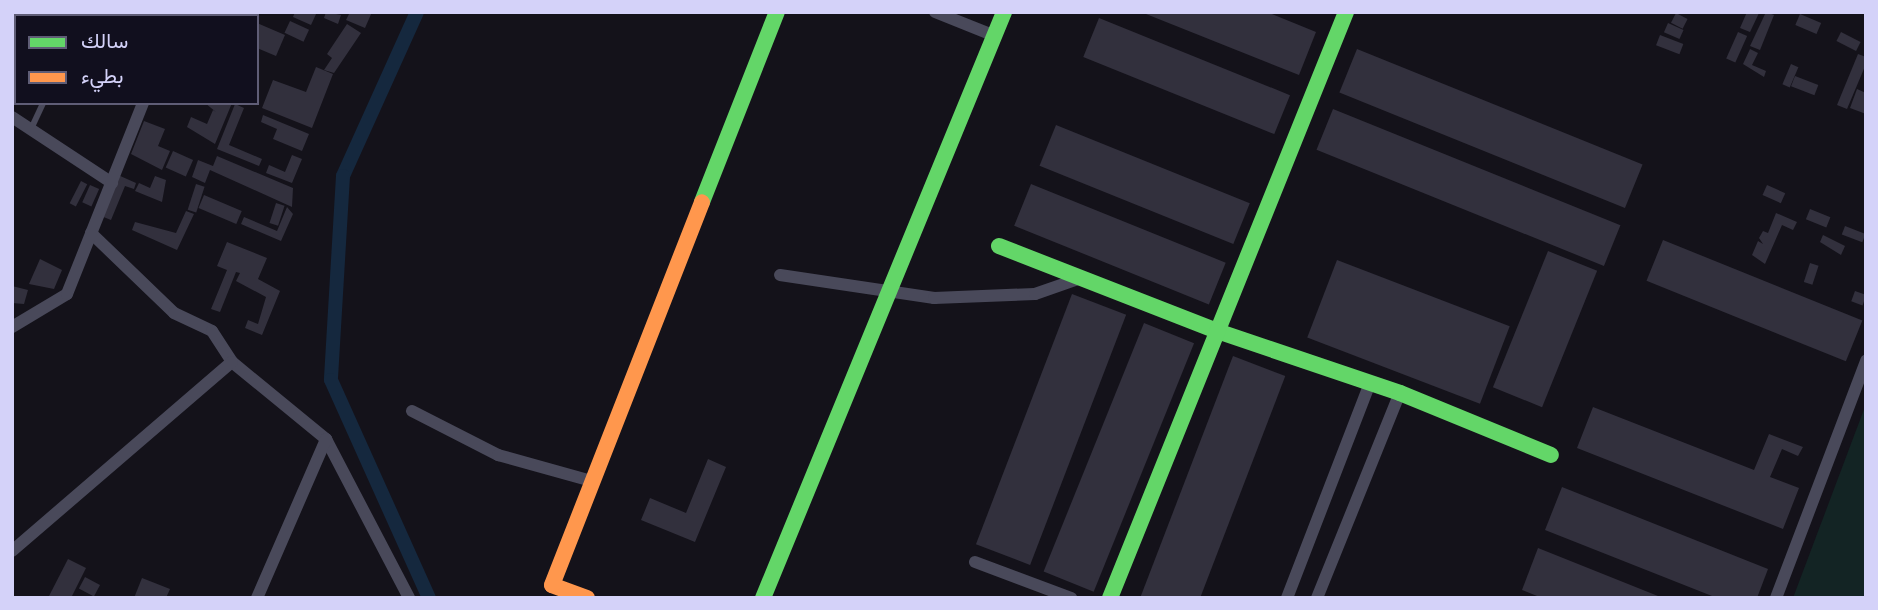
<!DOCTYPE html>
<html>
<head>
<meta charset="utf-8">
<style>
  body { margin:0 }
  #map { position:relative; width:1878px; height:610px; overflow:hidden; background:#14121a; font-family:"Asap Condensed",Vazirmatn,sans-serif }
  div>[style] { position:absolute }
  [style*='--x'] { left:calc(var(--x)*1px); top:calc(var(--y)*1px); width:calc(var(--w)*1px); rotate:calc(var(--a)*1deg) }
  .green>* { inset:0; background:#132424 }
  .canal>* { height:14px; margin:-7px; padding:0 7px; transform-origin:7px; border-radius:7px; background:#15283e }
  .building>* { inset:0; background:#32303d; transform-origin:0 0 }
  .lane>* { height:6px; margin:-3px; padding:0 3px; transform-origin:3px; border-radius:3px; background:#49495a }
  .street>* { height:12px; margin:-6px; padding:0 6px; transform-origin:6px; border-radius:6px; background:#49495a }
  .fast>* { height:16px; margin:-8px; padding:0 8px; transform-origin:8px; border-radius:8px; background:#63d668 }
  .slow>* { height:16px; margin:-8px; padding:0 8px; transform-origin:8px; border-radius:8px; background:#ff974d }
  span { translate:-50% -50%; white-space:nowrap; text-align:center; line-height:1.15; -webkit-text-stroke:7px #110f1e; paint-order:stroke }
  .frame { position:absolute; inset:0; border:14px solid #d4d2f9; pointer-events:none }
  .legend { position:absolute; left:14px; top:14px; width:245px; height:91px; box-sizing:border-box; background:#110f1e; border:2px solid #5f5d76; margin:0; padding:9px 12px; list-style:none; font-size:21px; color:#d4d2f9 }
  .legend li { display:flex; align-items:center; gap:14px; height:35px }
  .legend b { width:35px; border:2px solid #5f5d76 }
</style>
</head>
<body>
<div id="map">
  <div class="green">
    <i style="clip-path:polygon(1866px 404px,1866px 598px,1793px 598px)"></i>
  </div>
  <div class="canal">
    <i style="--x:417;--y:12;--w:180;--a:114.3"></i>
    <i style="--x:343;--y:176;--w:204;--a:93.4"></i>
    <i style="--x:331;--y:380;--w:239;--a:65.8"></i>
  </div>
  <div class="building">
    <i style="clip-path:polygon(295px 12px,317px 12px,311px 25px,293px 17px)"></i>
    <i style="clip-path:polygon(326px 12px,341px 15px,338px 24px,324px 18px)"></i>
    <i style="clip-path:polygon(350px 12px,372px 12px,365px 28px,346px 20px)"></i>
    <i style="clip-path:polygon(1141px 12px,1267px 12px,1316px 32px,1299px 75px)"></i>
    <i style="clip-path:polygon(1747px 12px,1759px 13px,1750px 32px,1740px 28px)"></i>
    <i style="clip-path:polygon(1766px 12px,1774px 15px,1760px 50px,1750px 46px)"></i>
    <i style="left:1676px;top:13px;width:13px;height:11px;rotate:27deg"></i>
    <i style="left:1800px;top:14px;width:23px;height:12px;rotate:23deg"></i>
    <i style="left:1099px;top:18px;width:206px;height:42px;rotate:22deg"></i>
    <i style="left:290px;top:21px;width:21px;height:13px;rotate:25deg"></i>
    <i style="clip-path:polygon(257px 23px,285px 35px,276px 56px,257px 48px)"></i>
    <i style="left:1668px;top:23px;width:17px;height:10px;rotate:24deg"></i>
    <i style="clip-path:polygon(347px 24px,361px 33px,334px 73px,324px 70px,332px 58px,327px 54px)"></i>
    <i style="left:1738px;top:32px;width:10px;height:29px;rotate:24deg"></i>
    <i style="left:1841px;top:32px;width:22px;height:10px;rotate:27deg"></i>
    <i style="left:1660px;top:35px;width:25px;height:11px;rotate:21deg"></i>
    <i style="left:1357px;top:49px;width:308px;height:47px;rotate:22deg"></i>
    <i style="clip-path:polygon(1750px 49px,1758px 53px,1752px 65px,1766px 71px,1764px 77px,1743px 64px)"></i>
    <i style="clip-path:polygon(1858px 54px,1866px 57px,1866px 64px,1847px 109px,1837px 105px)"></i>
    <i style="left:1791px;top:64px;width:8px;height:22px;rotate:23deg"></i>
    <i style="clip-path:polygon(316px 67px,333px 74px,312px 128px,262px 108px,273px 80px,306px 92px)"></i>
    <i style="left:1795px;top:76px;width:25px;height:11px;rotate:21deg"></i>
    <i style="clip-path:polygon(1857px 89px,1866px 93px,1866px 114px,1850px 108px)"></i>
    <i style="clip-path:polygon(205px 103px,232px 103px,215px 144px,187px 127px,191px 117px,207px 124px,213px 110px,216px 112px)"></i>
    <i style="clip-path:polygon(235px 104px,244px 108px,229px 145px,262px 159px,259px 166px,217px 149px)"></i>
    <i style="left:1333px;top:109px;width:310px;height:44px;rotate:22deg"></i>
    <i style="clip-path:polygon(263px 115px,309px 134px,302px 151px,273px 139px,277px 129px,261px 122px)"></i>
    <i style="clip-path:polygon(144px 121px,165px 129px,158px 146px,170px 151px,162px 170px,131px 154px)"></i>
    <i style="left:1056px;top:125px;width:209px;height:44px;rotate:22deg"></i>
    <i style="left:173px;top:151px;width:22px;height:18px;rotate:24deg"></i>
    <i style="clip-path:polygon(292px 155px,302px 159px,292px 183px,266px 173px,269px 165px,285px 172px)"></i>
    <i style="clip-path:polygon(217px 156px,293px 188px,292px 207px,210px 170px,205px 183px,192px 177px,198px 160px,213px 166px)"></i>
    <i style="clip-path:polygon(118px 175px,136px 183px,134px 189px,125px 186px,111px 220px,101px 216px)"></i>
    <i style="clip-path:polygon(155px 176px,166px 180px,162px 202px,135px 191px,139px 183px,150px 188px)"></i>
    <i style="left:81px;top:181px;width:7px;height:25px;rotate:27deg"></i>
    <i style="left:196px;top:184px;width:9px;height:27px;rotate:18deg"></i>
    <i style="left:1031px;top:184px;width:210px;height:45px;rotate:22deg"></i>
    <i style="left:90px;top:185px;width:10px;height:19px;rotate:24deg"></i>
    <i style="left:1767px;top:185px;width:20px;height:11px;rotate:24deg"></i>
    <i style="left:204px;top:195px;width:41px;height:14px;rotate:23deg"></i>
    <i style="left:276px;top:203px;width:9px;height:21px;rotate:18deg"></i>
    <i style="clip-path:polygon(287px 207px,293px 214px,281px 241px,241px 224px,244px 217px,277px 231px)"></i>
    <i style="left:1810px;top:209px;width:22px;height:11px;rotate:22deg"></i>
    <i style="clip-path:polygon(186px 211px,194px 214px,177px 250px,132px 230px,135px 222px,176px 233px)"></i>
    <i style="clip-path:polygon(1776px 213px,1797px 222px,1793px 230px,1782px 225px,1765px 264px,1752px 255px,1758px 241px,1763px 244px,1759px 238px,1763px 231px,1768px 233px)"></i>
    <i style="left:1845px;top:226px;width:22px;height:9px;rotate:21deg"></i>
    <i style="clip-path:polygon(1823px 235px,1845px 246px,1841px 255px,1820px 242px)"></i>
    <i style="left:1663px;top:240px;width:215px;height:44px;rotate:22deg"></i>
    <i style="clip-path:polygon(227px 242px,267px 258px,258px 279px,280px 291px,262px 335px,245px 328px,248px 320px,258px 324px,266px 297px,236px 281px,240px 273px,236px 272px,220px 312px,211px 309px,227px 270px,217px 266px)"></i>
    <i style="left:1548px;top:251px;width:53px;height:147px;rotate:22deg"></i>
    <i style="clip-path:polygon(40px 259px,62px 270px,54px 289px,29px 284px)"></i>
    <i style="left:1337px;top:260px;width:185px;height:83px;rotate:21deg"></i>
    <i style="left:1810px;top:263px;width:9px;height:20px;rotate:18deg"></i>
    <i style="clip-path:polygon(12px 286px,28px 290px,24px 304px,12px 303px)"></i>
    <i style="left:1855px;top:291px;width:12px;height:11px;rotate:20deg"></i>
    <i style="left:1072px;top:294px;width:58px;height:268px;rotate:21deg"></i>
    <i style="left:1144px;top:323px;width:54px;height:268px;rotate:22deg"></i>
    <i style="left:1233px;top:356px;width:56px;height:260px;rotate:21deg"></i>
    <i style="clip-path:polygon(1593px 407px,1754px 470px,1769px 434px,1803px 447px,1798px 456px,1782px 449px,1770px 477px,1799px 488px,1783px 529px,1577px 448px)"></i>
    <i style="clip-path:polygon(708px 459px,726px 467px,695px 542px,641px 520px,650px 498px,686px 513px)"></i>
    <i style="clip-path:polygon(1562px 487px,1768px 569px,1757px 598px,1717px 598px,1545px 530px)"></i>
    <i style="clip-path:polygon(1538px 548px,1663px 598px,1542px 598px,1522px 590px)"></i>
    <i style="clip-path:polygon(68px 559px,86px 568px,71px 598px,48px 598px)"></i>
    <i style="left:85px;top:577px;width:17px;height:13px;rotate:28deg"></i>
    <i style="clip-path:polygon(142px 578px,170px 589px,166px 598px,134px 598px)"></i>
  </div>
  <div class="lane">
    <i style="--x:31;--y:129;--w:29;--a:-65"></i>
  </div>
  <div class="street">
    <i style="--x:935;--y:12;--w:65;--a:21.8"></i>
    <i style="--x:177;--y:16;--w:4;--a:-63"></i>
    <i style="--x:12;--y:117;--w:120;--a:33.4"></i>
    <i style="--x:91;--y:233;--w:115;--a:43.9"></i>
    <i style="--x:174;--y:313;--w:42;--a:25.3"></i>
    <i style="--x:212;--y:331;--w:37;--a:57"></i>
    <i style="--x:232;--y:362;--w:122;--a:39.3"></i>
    <i style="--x:326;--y:439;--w:179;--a:62.4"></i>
    <i style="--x:780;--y:275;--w:156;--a:8.5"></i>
    <i style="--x:934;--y:298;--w:101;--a:-2.3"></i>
    <i style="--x:1035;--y:294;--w:49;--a:-19.2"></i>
    <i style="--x:12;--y:327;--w:64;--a:-31"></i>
    <i style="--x:67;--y:294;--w:206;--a:-68.3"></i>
    <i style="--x:412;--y:411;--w:97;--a:27.1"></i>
    <i style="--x:498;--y:455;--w:98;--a:15.5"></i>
    <i style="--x:12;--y:551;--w:290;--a:-40.7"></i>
    <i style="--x:975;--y:562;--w:103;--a:20.6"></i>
    <i style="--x:257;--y:598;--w:173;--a:-66.5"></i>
    <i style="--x:1287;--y:598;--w:228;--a:-68.9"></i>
    <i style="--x:1317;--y:598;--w:221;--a:-68"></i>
    <i style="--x:1776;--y:598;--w:254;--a:-69.2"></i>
  </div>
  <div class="fast">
    <i style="--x:702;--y:202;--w:204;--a:-68.5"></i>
    <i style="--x:999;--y:246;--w:234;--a:21.3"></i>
    <i style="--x:1217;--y:331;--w:193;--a:18.7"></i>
    <i style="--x:1400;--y:393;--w:163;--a:22.3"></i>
    <i style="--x:763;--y:598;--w:634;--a:-67.64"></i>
    <i style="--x:1110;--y:598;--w:632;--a:-68.06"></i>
  </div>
  <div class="slow">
    <i style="--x:587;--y:598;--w:37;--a:-160"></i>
    <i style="--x:552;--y:585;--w:411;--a:-68.6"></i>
  </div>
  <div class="frame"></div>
  <ul class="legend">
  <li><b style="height:9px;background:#63d668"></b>سالك</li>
  <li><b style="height:9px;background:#ff974d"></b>بطيء</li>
  </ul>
</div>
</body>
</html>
